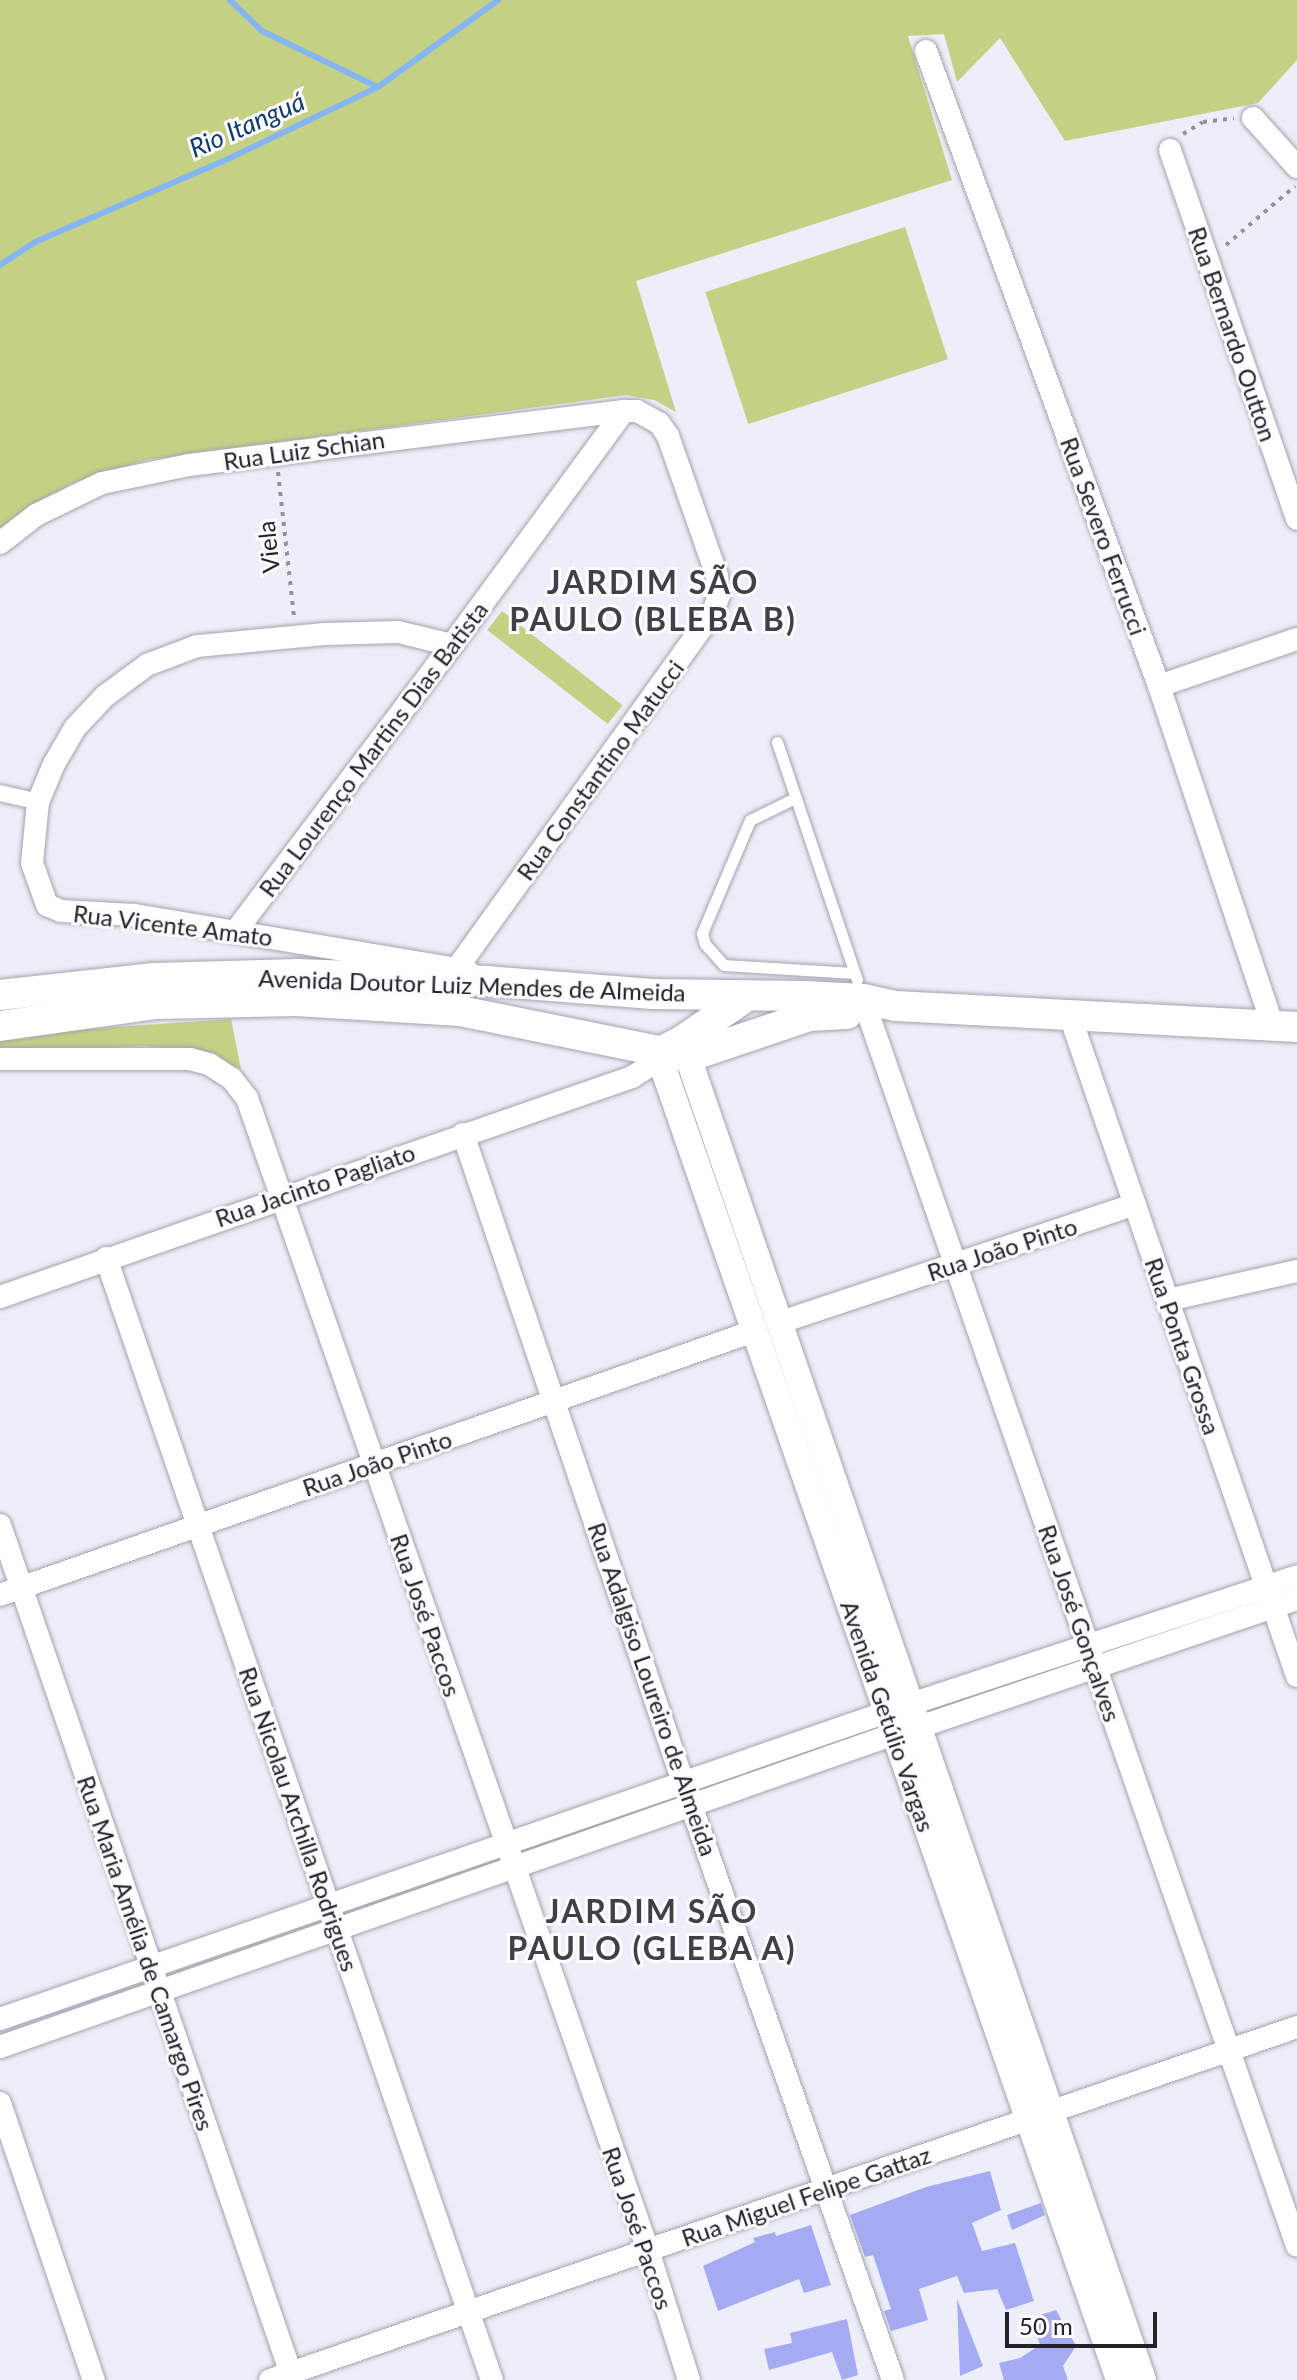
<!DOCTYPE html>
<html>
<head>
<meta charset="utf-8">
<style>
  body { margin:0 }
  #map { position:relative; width:1297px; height:2380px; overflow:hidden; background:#edeef9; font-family:Lato,sans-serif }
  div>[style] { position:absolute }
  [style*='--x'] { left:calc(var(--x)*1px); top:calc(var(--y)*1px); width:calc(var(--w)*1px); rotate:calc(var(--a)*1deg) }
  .green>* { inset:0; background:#c4d185; transform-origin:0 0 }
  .stream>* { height:6px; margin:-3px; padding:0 3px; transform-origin:3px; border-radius:3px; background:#86b5f3 }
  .building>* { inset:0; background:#a5abf3 }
  .path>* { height:4px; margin-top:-2px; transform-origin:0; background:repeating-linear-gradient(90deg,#91929a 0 4px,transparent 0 10px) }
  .roads { filter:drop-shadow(0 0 2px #a2a4ae) drop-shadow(0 0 2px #a2a4ae) }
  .service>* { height:11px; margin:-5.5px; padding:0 5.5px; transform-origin:5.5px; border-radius:5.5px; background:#fff }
  .pedestrian>* { height:16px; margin:-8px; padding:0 8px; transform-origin:8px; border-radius:8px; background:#fff }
  .minor>* { height:22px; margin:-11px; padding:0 11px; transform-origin:11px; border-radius:11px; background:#fff }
  .tertiary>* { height:26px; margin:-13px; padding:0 13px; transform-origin:13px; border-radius:13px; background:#fff }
  .secondary>* { height:30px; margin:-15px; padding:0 15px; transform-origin:15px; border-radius:15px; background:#fff }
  span { translate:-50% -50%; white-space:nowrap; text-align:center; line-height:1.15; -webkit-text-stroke:6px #fcfcfe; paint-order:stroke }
  .street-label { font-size:24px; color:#232327 }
  .water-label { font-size:26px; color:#0d3b72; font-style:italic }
  .district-label { font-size:32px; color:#3f4149; font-weight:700; letter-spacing:2px }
  .scale { position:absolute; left:1005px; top:2312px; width:152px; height:36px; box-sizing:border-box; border:4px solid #232327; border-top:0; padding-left:10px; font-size:24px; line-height:28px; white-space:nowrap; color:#232327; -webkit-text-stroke:6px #fcfcfe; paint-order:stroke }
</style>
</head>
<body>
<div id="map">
  <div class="green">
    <i style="clip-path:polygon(0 0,1297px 0,1297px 60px,1258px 103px,1065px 141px,1000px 38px,957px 82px,944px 34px,908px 36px,952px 180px,636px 281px,676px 412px,654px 400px,626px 395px,146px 460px,70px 484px,0 533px)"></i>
    <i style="left:905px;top:227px;width:139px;height:210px;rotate:72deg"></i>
    <i style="left:502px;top:611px;width:153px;height:24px;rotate:38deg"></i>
    <i style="clip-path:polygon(231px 1019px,241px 1069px,201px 1052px,145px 1046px,0 1053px,0 1035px)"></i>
  </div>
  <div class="stream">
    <i style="--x:230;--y:0;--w:45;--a:44.1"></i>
    <i style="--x:262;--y:31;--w:129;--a:25.8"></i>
    <i style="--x:0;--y:265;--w:42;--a:-33.3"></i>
    <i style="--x:35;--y:242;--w:212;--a:-23.3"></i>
    <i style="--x:230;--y:158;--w:164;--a:-25.6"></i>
    <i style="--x:378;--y:87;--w:148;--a:-35.9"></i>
  </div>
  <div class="building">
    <i style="clip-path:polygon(990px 2171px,1001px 2210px,972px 2223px,982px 2251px,1015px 2243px,1034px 2301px,1006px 2310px,997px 2289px,964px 2293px,957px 2276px,919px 2289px,928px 2320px,891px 2331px,884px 2311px,891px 2309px,873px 2255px,865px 2257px,850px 2215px,926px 2187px)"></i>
    <i style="clip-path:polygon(1041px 2203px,1045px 2215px,1012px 2230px,1007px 2215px)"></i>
    <i style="clip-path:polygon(811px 2225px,831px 2285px,804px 2293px,799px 2279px,718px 2311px,703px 2266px,755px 2242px,753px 2238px,775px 2232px,776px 2236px)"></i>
    <i style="clip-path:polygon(957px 2299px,983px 2366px,960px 2376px)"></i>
    <i style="clip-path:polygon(1056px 2310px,1076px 2346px,1063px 2366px,1068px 2380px,1004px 2380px,999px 2363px,1020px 2358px,1040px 2345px,1031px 2318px)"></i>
    <i style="clip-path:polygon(847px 2319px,858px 2375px,842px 2380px,832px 2352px,769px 2370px,764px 2349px,792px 2343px,790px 2333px)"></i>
  </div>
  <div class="path">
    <i style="--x:1183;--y:134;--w:23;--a:-31"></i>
    <i style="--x:1203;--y:122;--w:31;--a:-7"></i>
    <i style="--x:1226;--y:245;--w:91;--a:-40.5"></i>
    <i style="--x:278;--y:472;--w:147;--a:83.7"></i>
  </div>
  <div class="roads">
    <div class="service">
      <i style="--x:777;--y:742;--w:251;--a:71.4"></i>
      <i style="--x:795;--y:798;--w:50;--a:153.9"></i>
      <i style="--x:750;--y:820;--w:123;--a:113"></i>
      <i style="--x:702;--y:933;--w:11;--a:75"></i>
      <i style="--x:705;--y:944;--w:28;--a:48"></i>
      <i style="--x:724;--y:965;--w:130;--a:3.5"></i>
    </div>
    <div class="pedestrian">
      <i style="--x:0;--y:793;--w:39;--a:13"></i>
    </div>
    <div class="minor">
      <i style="--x:926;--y:51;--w:676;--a:69.85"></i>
      <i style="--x:1159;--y:686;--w:356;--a:71.5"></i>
      <i style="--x:1253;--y:118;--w:66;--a:48.1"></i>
      <i style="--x:1170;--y:150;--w:390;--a:71"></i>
      <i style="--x:0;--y:543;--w:46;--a:-37.9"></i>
      <i style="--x:36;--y:515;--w:73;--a:-25.9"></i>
      <i style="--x:102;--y:483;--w:89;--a:-11.7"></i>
      <i style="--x:189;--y:465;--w:438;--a:-7.1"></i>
      <i style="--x:624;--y:411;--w:13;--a:0"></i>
      <i style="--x:637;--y:411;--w:25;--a:29"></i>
      <i style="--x:659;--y:423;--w:16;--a:55"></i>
      <i style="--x:668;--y:436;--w:148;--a:70.7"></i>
      <i style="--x:717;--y:576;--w:19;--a:84"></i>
      <i style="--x:719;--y:595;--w:18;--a:109"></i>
      <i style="--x:713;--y:612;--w:437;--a:125.7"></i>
      <i style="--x:452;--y:645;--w:56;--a:-166.5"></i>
      <i style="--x:398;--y:632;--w:73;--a:178.4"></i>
      <i style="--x:325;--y:634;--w:129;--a:174.6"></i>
      <i style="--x:197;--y:646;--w:53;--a:159.2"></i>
      <i style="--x:147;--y:665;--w:52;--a:143.6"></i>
      <i style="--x:105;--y:696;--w:44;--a:133.2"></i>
      <i style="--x:75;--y:728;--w:42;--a:120.3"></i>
      <i style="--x:54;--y:764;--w:41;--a:112.8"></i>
      <i style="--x:38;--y:802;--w:61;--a:95.6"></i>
      <i style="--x:32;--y:863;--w:45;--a:70.3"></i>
      <i style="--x:47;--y:905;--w:15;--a:23"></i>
      <i style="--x:61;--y:911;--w:73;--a:3.1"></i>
      <i style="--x:134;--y:915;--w:338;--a:9.5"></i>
      <i style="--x:1159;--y:686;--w:146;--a:-18.8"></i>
      <i style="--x:235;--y:932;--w:360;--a:-52.9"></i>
      <i style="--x:452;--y:645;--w:290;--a:-53.7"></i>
      <i style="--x:863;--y:999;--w:1320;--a:70.81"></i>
      <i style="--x:1070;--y:1016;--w:698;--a:71.02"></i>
      <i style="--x:0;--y:1059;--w:190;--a:0"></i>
      <i style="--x:190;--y:1059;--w:20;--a:15"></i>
      <i style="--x:209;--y:1064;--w:27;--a:33"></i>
      <i style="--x:232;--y:1079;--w:24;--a:52"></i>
      <i style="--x:247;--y:1098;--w:1220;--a:70.81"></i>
      <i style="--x:648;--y:2250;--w:136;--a:72.5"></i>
      <i style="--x:463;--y:1134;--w:691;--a:71.25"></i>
      <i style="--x:685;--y:1788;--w:627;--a:70.64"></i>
      <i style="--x:106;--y:1258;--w:1187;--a:71.02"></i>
      <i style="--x:0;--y:1297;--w:669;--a:-19.19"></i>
      <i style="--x:632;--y:1077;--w:19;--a:-32"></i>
      <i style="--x:648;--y:1067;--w:17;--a:-54"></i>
      <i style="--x:1168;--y:1300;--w:132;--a:-12.7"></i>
      <i style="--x:778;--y:1323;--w:376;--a:-18.4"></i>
      <i style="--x:0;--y:1525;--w:904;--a:71.08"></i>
      <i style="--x:0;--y:1595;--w:799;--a:-19.3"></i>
      <i style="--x:911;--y:1704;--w:407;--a:-18.3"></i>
      <i style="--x:919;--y:1727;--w:399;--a:-18.7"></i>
      <i style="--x:0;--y:2019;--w:939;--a:-19.09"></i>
      <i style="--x:0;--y:2047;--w:948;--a:-19.28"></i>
      <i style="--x:0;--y:2103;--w:293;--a:71.3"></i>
      <i style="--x:270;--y:2380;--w:1086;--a:-18.97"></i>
    </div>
    <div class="tertiary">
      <i style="--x:658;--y:1053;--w:1405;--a:70.84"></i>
      <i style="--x:688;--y:1057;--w:1399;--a:71.02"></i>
    </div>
    <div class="secondary">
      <i style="--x:0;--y:995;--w:155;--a:-6.3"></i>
      <i style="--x:154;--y:978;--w:144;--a:-1.6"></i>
      <i style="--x:298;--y:974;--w:189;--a:2.1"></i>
      <i style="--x:487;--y:981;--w:166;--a:4.5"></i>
      <i style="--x:652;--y:994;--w:152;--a:0.8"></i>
      <i style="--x:804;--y:996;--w:59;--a:2.9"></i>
      <i style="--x:863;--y:999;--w:34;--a:12"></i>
      <i style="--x:896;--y:1006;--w:402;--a:3"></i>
      <i style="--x:0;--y:1026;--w:158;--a:-8"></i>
      <i style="--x:156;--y:1004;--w:140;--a:-1.2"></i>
      <i style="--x:296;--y:1001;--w:164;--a:3.5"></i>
      <i style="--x:460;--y:1011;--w:233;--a:11.4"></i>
      <i style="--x:688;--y:1057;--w:128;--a:-18.7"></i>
      <i style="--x:809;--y:1016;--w:38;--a:-3"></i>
      <i style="--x:658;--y:1053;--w:28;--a:-27"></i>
      <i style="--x:683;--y:1040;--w:78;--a:-34.5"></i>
    </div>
  </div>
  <div class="street-label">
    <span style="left:1233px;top:334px;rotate:71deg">Rua Bernardo Outton</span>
    <span style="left:304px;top:450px;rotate:-8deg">Rua Luiz Schian</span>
    <span style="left:1104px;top:536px;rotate:70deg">Rua Severo Ferrucci</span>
    <span style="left:268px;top:547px;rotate:-96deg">Viela</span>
    <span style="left:373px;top:749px;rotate:-53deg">Rua Lourenço Martins Dias Batista</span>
    <span style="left:600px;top:770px;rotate:-54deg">Rua Constantino Matucci</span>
    <span style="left:173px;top:925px;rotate:7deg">Rua Vicente Amato</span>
    <span style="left:472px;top:985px;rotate:2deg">Avenida Doutor Luiz Mendes de Almeida</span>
    <span style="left:315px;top:1185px;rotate:-19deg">Rua Jacinto Pagliato</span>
    <span style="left:1002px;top:1249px;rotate:-18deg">Rua João Pinto</span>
    <span style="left:1183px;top:1346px;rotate:71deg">Rua Ponta Grossa</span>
    <span style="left:377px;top:1463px;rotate:-19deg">Rua João Pinto</span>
    <span style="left:426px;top:1615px;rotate:71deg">Rua José Paccos</span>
    <span style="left:1080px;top:1623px;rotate:71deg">Rua José Gonçalves</span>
    <span style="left:653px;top:1689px;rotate:71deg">Rua Adalgiso Loureiro de Almeida</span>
    <span style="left:888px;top:1716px;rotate:71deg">Avenida Getúlio Vargas</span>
    <span style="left:299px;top:1819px;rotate:71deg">Rua Nicolau Archilla Rodrigues</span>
    <span style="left:146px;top:1953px;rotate:71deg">Rua Maria Amélia de Camargo Pires</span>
    <span style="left:806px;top:2196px;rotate:-19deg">Rua Miguel Felipe Gattaz</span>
    <span style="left:638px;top:2228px;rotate:71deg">Rua José Paccos</span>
  </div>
  <div class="water-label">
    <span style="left:247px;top:125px;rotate:-24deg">Rio Itanguá</span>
  </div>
  <div class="district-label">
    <span style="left:653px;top:601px">JARDIM SÃO<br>PAULO (BLEBA B)</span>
    <span style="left:652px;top:1930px">JARDIM SÃO<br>PAULO (GLEBA A)</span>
  </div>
  <div class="scale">50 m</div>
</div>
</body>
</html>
